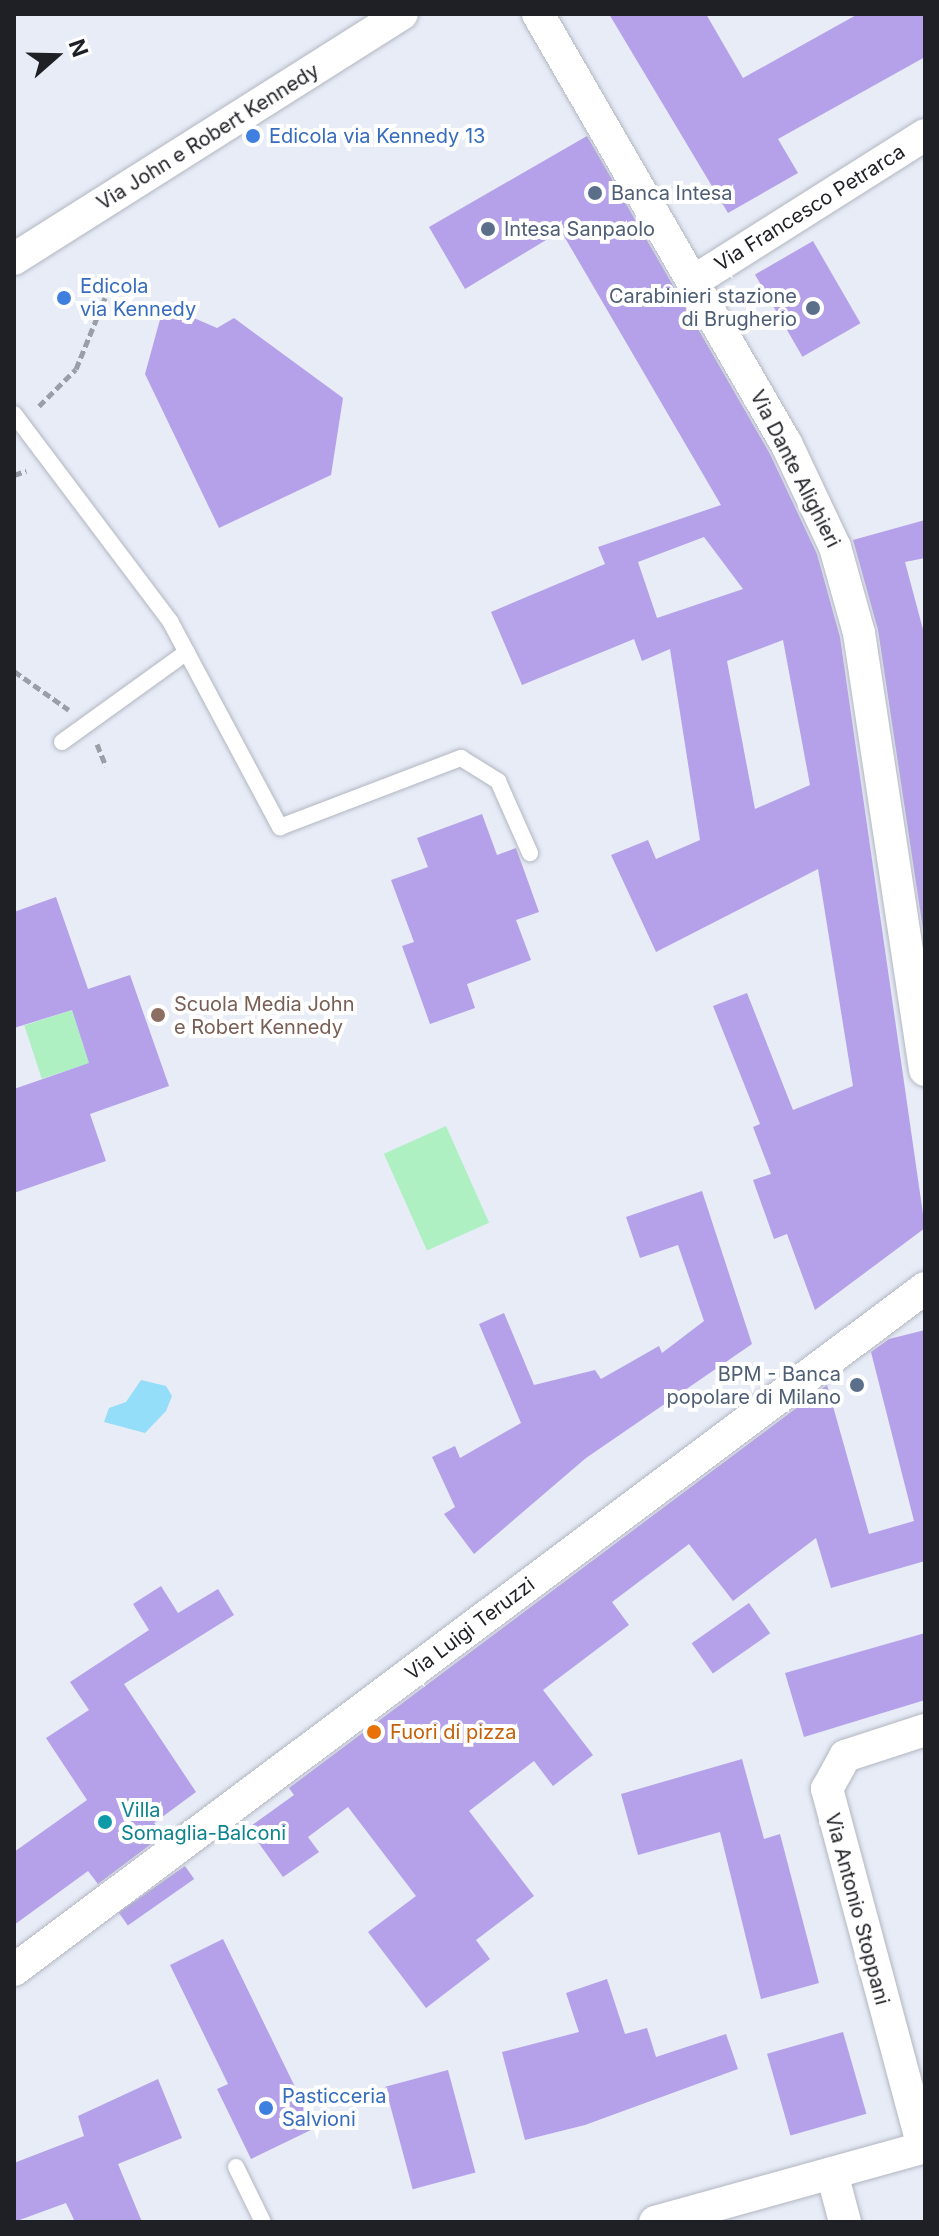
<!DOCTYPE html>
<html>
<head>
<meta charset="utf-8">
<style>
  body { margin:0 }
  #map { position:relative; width:939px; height:2236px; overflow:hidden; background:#e7ecf7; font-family:Inter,sans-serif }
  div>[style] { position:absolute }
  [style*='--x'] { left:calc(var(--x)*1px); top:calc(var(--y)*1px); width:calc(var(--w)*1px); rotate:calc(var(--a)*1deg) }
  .green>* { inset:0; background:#aff0c2; transform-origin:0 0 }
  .water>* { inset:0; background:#95defa }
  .building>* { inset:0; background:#b5a1e9; transform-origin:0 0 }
  .path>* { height:5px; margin-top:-2.5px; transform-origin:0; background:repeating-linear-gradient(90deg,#9a9ea6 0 8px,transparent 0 12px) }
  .roads { filter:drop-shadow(0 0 2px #b2b6c0) drop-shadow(0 0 2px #b2b6c0) }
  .lane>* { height:16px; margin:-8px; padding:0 8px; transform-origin:8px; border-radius:8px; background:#fff }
  .street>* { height:32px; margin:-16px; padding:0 16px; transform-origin:16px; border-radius:16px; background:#fff }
  .dots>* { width:22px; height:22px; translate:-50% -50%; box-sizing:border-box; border:4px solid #fff; border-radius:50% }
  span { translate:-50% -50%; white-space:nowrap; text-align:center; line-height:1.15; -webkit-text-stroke:8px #fff; paint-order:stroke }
  .shop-label { font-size:20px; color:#366cbe }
  .left { translate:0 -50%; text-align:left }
  .street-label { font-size:20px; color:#1f2025 }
  .service-label { font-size:20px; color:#4e5e75 }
  .right { translate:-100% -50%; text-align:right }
  .education-label { font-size:20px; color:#785e54 }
  .food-label { font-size:20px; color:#c56008 }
  .culture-label { font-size:20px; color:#0d838f }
  .frame { position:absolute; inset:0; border:16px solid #1f2025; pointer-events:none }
  .north { position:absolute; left:16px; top:16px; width:80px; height:80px; -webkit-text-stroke:6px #fff; paint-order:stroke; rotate:70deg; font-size:22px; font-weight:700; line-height:32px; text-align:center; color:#1f2025 }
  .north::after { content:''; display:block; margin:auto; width:28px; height:36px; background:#1f2025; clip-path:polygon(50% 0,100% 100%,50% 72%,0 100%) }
</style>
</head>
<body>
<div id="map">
  <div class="green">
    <i style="left:72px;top:1010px;width:56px;height:50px;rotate:72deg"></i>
    <i style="left:446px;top:1126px;width:106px;height:68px;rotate:66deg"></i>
  </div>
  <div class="water">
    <i style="clip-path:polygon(141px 1380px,166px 1386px,172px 1396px,166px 1411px,145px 1433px,104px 1422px,109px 1408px,126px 1402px)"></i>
  </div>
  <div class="building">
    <i style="clip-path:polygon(609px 14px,706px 14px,743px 78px,858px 14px,925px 14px,925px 57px,778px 139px,798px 173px,728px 213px)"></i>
    <i style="clip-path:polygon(evenodd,587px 136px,770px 454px,817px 554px,840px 637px,925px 1228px,815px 1310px,787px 1234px,774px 1239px,753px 1180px,771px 1174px,753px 1127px,760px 1124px,713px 1006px,747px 993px,793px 1110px,853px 1086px,818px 869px,656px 952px,611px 855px,648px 840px,656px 859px,700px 840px,670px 649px,642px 661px,634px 639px,522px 685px,491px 612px,605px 564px,598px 547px,721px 505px,561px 231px,465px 289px,429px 227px,587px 136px,704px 537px,743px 589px,657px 618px,638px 562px,704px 537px,587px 136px,783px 640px,810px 785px,755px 809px,727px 661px,783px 640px)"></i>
    <i style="left:813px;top:241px;width:95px;height:67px;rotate:60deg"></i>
    <i style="clip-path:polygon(164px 305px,217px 328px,234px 318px,343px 398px,331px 475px,219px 528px,145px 374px)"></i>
    <i style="clip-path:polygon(925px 520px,925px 558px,905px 562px,925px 637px,925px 943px,878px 630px,853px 540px)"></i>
    <i style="clip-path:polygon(482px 814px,497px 855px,516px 848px,539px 912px,516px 920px,531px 960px,467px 984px,475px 1008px,430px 1024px,402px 946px,414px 942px,391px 880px,428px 867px,417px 838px)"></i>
    <i style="clip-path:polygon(56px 897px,88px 989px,130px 975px,169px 1086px,90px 1114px,106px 1161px,14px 1193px,14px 1089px,89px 1063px,72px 1010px,14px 1028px,14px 912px)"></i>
    <i style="clip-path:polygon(702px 1191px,752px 1344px,586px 1458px,474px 1554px,444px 1514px,455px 1507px,432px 1457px,455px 1446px,460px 1458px,521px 1423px,479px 1324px,504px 1313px,534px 1385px,595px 1370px,601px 1379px,659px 1346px,662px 1353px,704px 1321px,678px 1245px,640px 1258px,626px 1217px)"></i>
    <i style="clip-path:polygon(925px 1330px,925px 1561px,831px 1588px,816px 1538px,733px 1601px,689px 1544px,612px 1602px,629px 1625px,543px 1690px,593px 1755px,553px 1786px,534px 1761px,469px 1811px,534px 1896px,476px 1940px,490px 1959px,426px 2008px,368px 1932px,416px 1896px,348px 1807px,308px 1837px,319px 1852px,283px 1877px,248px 1828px,294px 1795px,289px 1788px,827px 1385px,869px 1534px,914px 1521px,871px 1352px,889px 1339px)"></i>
    <i style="clip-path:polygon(161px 1586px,178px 1613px,218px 1589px,234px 1615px,124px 1684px,196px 1792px,154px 1823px,163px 1835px,98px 1884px,88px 1871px,14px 1925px,14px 1852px,87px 1800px,46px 1738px,89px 1710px,70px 1682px,149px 1630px,133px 1604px)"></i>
    <i style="left:749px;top:1603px;width:37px;height:70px;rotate:55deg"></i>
    <i style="clip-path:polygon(925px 1633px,925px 1700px,804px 1737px,785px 1673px)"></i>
    <i style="clip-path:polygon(742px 1759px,764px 1839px,780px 1834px,819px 1983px,761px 1999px,720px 1832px,638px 1855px,621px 1794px)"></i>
    <i style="left:185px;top:1866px;width:16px;height:81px;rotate:55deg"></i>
    <i style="clip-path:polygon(223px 1939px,315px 2128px,251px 2159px,217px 2089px,228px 2084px,170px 1965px)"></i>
    <i style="clip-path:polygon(607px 1979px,625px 2034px,647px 2028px,656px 2057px,726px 2034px,738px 2069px,585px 2125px,525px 2140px,502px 2052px,579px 2032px,566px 1993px)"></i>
    <i style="left:843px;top:2032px;width:85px;height:79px;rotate:74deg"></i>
    <i style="left:448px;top:2070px;width:106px;height:65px;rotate:75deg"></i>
    <i style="clip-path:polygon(158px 2079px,182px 2138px,118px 2164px,142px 2222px,75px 2222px,66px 2203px,14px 2222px,14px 2163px,84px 2136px,78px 2116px)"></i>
  </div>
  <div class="path">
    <i style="--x:39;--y:406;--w:52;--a:-45"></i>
    <i style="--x:76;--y:369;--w:77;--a:-67.8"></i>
    <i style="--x:14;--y:475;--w:13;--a:-18"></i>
    <i style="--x:14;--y:671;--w:67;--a:35.3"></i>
    <i style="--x:97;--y:744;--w:24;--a:68"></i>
  </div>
  <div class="roads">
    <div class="lane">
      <i style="--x:14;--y:414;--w:259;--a:53"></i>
      <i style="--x:170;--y:621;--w:234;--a:61.9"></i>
      <i style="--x:280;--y:827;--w:194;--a:-20.9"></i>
      <i style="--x:461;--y:758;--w:44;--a:31.9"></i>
      <i style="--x:498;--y:781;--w:79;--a:66"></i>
      <i style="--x:62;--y:742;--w:154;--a:-35.8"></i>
      <i style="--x:236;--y:2167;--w:61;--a:63.9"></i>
    </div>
    <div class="street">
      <i style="--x:538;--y:14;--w:496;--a:60"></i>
      <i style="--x:786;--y:443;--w:115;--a:64.8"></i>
      <i style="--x:835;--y:547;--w:89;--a:74.4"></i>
      <i style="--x:859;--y:633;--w:442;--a:81.4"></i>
      <i style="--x:14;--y:259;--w:459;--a:-32.3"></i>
      <i style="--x:694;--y:281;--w:273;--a:-32.3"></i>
      <i style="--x:14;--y:1970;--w:1138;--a:-36.82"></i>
      <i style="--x:923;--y:2147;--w:371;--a:-105"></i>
      <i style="--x:827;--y:1789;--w:38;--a:-61"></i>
      <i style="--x:845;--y:1756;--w:84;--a:-18"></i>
      <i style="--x:832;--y:2173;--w:51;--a:75.1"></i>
      <i style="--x:655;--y:2222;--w:280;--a:-15.5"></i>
    </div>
  </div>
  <div class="dots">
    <i style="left:253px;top:136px;background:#3f7fe0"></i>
    <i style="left:595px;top:193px;background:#5c6f8a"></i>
    <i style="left:488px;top:229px;background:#5c6f8a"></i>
    <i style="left:64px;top:298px;background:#3f7fe0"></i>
    <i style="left:813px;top:308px;background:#5c6f8a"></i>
    <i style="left:158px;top:1015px;background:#8d6e63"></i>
    <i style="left:857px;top:1385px;background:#5c6f8a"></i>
    <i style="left:374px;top:1732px;background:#e8710a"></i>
    <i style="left:105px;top:1822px;background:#0f9aa8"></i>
    <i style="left:266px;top:2108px;background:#3f7fe0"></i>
  </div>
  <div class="shop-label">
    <span class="left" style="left:269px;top:136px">Edicola via Kennedy 13</span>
    <span class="left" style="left:80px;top:298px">Edicola<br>via Kennedy</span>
    <span class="left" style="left:282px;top:2108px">Pasticceria<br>Salvioni</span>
  </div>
  <div class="street-label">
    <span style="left:208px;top:137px;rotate:-32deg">Via John e Robert Kennedy</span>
    <span style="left:810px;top:208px;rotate:-32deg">Via Francesco Petrarca</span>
    <span style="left:795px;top:469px;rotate:63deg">Via Dante Alighieri</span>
    <span style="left:470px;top:1629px;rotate:-37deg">Via Luigi Teruzzi</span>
    <span style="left:857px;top:1909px;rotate:75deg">Via Antonio Stoppani</span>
  </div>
  <div class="service-label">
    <span class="left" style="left:611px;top:193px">Banca Intesa</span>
    <span class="left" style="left:504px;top:229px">Intesa Sanpaolo</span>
    <span class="right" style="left:797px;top:308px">Carabinieri stazione<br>di Brugherio</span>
    <span class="right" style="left:841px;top:1386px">BPM - Banca<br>popolare di Milano</span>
  </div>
  <div class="education-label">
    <span class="left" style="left:174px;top:1016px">Scuola Media John<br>e Robert Kennedy</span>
  </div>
  <div class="food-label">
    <span class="left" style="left:390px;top:1732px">Fuori di pizza</span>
  </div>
  <div class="culture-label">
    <span class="left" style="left:121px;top:1822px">Villa<br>Somaglia-Balconi</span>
  </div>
  <div class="frame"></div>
  <div class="north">N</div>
</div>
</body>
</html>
